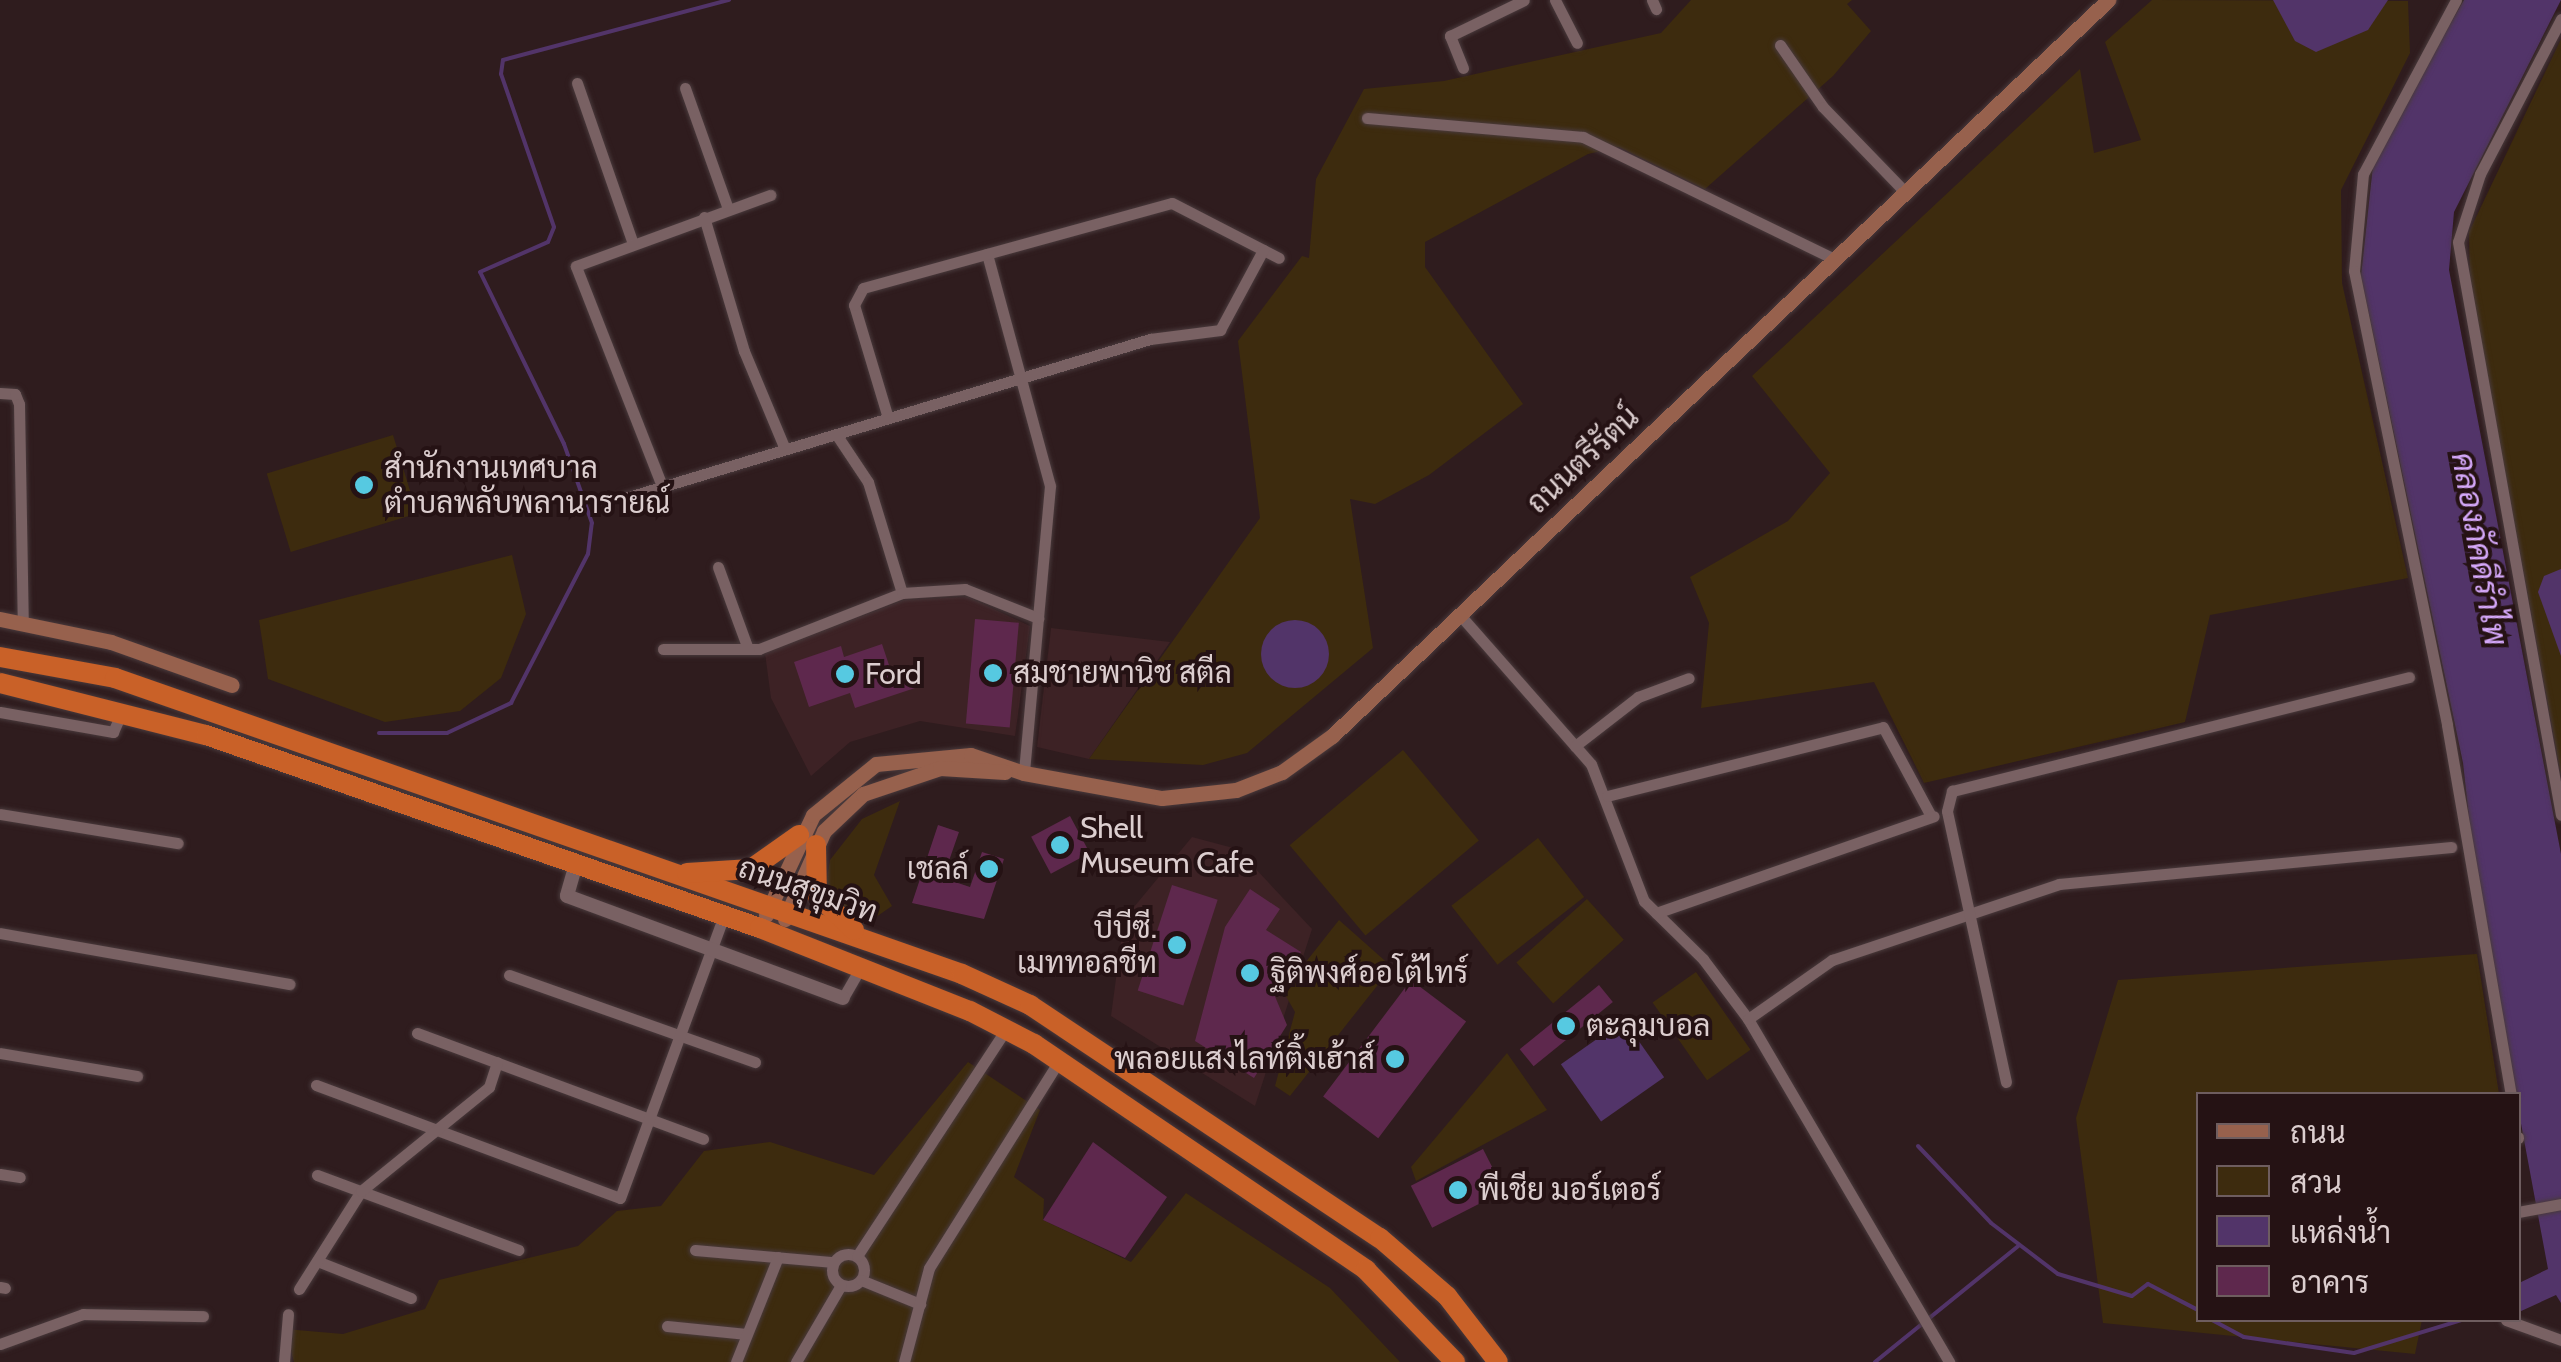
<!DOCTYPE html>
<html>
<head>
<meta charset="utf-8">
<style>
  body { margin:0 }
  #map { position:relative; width:2561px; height:1362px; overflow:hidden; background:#2f1c1e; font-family:Cabin,Sarabun,sans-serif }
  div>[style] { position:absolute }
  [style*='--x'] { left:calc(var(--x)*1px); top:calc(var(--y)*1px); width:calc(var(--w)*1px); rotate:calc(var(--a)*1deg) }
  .built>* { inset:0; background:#3d2225 }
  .green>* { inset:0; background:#3d2b0e; transform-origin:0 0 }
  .water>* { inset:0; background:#523469; transform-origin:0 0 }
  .round { border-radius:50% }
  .stream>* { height:4px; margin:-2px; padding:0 2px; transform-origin:2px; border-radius:2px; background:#523469 }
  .building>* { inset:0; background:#5e284d; transform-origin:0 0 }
  .roads { filter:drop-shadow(0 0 2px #493a3c) drop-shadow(0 0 2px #493a3c) }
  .minor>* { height:11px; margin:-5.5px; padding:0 5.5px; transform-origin:5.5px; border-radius:5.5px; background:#796163 }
  .minor>.ring { margin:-5.5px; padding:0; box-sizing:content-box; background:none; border:11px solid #796163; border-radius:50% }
  .tertiary>* { height:14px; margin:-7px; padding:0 7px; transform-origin:7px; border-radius:7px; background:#796163 }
  .secondary>* { height:15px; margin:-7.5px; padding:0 7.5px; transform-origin:7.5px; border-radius:7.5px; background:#97614d }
  .trunk>* { height:20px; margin:-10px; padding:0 10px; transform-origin:10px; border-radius:10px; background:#c96128 }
  .dots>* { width:28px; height:28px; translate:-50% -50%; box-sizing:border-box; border:5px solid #251214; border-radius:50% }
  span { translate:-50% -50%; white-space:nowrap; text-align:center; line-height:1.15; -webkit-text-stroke:8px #251214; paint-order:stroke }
  .street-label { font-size:30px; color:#dccecf }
  .poi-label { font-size:30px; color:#dccecf }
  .left { translate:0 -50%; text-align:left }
  .right { translate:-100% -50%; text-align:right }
  .water-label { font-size:32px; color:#d5a8fa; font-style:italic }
  .legend { position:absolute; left:2196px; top:1092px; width:325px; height:230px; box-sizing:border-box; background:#251214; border:2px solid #6e5d5f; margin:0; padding:12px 18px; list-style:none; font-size:30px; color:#dccecf }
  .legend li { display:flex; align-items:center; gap:20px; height:50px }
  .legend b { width:50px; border:2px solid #6e5d5f }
</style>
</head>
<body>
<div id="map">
  <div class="built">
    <i style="clip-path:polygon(968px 597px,1030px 626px,1015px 736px,920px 721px,850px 742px,811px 776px,771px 698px,765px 653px,904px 600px)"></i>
    <i style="clip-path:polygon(1051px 628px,1170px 642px,1089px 759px,1037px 747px)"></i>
    <i style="clip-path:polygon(1192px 837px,1237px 849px,1312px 929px,1255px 1106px,1111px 1016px,1124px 919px)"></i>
  </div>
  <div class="green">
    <i style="clip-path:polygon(1691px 0,1852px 0,1847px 4px,1871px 31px,1833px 76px,1705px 189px,1619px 147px,1588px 154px,1425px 242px,1425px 267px,1523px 404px,1429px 475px,1375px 504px,1350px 499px,1373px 648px,1247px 753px,1203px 765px,1089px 759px,1260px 518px,1238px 341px,1302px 256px,1309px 258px,1316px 179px,1364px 89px,1444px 81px,1661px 33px)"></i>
    <i style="clip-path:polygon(2152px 0,2408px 1px,2410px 53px,2341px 190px,2342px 283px,2408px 578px,2210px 615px,2185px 722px,1924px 783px,1874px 682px,1701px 708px,1709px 623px,1690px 577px,1788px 521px,1830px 473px,1752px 376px,2080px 69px,2094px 153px,2141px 140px,2105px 42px)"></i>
    <i style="clip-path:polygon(2561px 39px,2561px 775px,2470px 281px,2469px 232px)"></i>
    <i style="left:393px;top:435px;width:82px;height:132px;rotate:73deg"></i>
    <i style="clip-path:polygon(512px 555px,526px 614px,501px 678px,460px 711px,385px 722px,268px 679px,259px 620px)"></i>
    <i style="left:1403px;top:750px;width:118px;height:148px;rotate:50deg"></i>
    <i style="clip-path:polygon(900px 801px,874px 875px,892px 906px,876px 917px,843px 914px,825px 890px,830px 860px,862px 819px)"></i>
    <i style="left:1538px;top:838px;width:75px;height:110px;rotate:52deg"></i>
    <i style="left:1587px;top:899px;width:55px;height:95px;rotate:48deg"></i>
    <i style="clip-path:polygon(1339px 920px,1392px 967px,1290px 1096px,1275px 1086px,1295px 1012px,1283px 991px)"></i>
    <i style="clip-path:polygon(2477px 954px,2499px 1094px,2198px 1094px,2198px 1320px,2422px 1320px,2415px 1354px,2103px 1323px,2076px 1118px,2118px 980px)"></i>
    <i style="left:1696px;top:972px;width:95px;height:53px;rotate:55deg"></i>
    <i style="clip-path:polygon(1507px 1053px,1547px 1110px,1416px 1181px,1411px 1167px)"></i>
    <i style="clip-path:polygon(968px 1062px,1040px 1110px,1014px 1177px,1044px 1199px,1043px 1220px,1131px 1262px,1186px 1193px,1330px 1288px,1400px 1362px,294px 1362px,285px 1329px,343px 1334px,425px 1309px,439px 1280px,578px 1246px,617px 1211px,661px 1206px,704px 1151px,770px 1142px,874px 1175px)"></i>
  </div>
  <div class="water">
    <i style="clip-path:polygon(2273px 0,2388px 0,2368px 30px,2316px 52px,2295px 41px)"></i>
    <i style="clip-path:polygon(2464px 0,2561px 0,2454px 212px,2449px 270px,2561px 854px,2561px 1303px,2556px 1295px,2519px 1312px,2519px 1283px,2548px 1269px,2476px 881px,2463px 763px,2361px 276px,2374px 156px)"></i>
    <i style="clip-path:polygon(2561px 569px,2561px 656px,2538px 592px,2544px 576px)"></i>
    <i class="round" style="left:1261px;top:620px;width:68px;height:68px"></i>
    <i style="left:1624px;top:1020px;width:70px;height:77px;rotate:55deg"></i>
  </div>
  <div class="stream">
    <i style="--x:379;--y:733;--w:68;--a:0"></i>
    <i style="--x:447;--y:733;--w:71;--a:-25.1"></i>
    <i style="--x:511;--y:703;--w:168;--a:-62.7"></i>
    <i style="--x:588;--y:554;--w:31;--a:-83"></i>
    <i style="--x:592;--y:523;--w:84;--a:-109.5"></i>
    <i style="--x:564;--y:444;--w:191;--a:-116"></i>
    <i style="--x:480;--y:272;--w:74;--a:-23.8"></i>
    <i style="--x:548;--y:242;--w:16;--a:-68"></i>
    <i style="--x:554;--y:227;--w:162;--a:-109.1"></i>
    <i style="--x:501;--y:74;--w:14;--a:-82"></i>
    <i style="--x:503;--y:60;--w:234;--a:-14.9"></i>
    <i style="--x:1918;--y:1146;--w:106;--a:46.5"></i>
    <i style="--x:1991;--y:1223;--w:84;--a:37.3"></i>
    <i style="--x:2058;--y:1274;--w:77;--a:16.6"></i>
    <i style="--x:2132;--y:1296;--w:20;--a:-37"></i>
    <i style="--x:2148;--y:1284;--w:56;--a:27.5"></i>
    <i style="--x:2212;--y:1320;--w:36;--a:28"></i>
    <i style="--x:2244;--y:1337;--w:111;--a:8.3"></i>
    <i style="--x:2354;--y:1353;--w:113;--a:-17"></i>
    <i style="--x:1875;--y:1362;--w:184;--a:-39"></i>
  </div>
  <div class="building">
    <i style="left:975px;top:619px;width:44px;height:105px;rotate:5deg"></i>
    <i style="clip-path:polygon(882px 644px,893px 677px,910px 671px,915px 688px,855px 708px,850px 693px,809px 707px,794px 662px,841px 646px,844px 657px)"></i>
    <i style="left:1070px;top:816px;width:42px;height:44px;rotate:62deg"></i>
    <i style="clip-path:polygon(938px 825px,959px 832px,943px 878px,970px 887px,982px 852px,1004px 859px,984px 919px,912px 903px)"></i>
    <i style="left:1172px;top:885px;width:48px;height:111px;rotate:18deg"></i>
    <i style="clip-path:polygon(1250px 889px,1280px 909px,1266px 930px,1301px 952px,1274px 994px,1287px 1025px,1254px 1078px,1195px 1041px,1225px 927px)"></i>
    <i style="left:1411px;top:980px;width:69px;height:146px;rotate:37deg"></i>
    <i style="left:1599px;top:985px;width:22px;height:102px;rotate:51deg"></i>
    <i style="clip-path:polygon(1093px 1142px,1167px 1197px,1125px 1258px,1043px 1220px)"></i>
    <i style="left:1483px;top:1149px;width:47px;height:81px;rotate:63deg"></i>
  </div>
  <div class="roads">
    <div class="minor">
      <i style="--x:1555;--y:0;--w:48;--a:62.9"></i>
      <i style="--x:1652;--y:0;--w:10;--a:66"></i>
      <i style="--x:2456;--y:0;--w:197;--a:118.1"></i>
      <i style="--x:2363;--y:174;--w:97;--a:95.3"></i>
      <i style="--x:2354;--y:271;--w:463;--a:78.4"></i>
      <i style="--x:2447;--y:725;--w:375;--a:80.2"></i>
      <i style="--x:2561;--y:19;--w:175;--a:117.6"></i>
      <i style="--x:2480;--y:174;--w:71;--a:107.9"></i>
      <i style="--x:2458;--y:242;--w:582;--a:79.81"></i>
      <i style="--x:1780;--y:45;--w:75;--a:55.3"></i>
      <i style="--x:1823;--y:107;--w:118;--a:46"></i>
      <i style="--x:1463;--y:68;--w:35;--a:-112"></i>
      <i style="--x:1450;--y:36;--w:82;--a:-25.9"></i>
      <i style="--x:577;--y:83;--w:167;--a:70.8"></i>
      <i style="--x:685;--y:88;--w:128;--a:70.4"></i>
      <i style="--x:1367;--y:118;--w:217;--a:5"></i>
      <i style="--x:1583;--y:137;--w:279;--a:25.9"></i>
      <i style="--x:704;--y:217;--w:140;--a:73.4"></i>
      <i style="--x:744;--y:351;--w:106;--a:67.3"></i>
      <i style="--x:987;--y:254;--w:240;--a:74.8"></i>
      <i style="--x:1050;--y:486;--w:288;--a:95.2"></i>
      <i style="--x:0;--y:393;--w:15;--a:4"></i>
      <i style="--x:15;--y:394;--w:11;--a:68"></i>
      <i style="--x:19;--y:404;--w:219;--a:89"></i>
      <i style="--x:888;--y:418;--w:118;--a:-106.7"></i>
      <i style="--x:854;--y:305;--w:19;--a:-62"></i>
      <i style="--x:863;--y:288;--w:320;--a:-15.4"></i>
      <i style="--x:1172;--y:203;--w:120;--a:27.2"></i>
      <i style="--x:836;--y:434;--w:58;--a:56.3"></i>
      <i style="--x:868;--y:482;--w:116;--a:73"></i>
      <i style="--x:662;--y:486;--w:236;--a:-111.4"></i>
      <i style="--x:576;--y:266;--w:207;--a:-20.1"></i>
      <i style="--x:625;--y:498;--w:549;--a:-16.85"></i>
      <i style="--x:1150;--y:339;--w:71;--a:-7.3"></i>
      <i style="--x:1220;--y:330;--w:91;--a:-61.7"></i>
      <i style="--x:718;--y:567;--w:87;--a:69.9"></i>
      <i style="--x:1460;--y:615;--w:198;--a:48.7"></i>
      <i style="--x:1591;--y:764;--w:147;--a:68.9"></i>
      <i style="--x:1644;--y:901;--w:83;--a:44.5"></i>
      <i style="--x:1703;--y:959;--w:75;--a:53.1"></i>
      <i style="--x:1748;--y:1019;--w:398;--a:59.6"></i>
      <i style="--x:663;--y:649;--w:96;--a:0"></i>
      <i style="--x:759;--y:649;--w:154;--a:-21.4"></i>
      <i style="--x:902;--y:593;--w:63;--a:-3.6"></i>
      <i style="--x:965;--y:589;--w:79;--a:21.7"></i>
      <i style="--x:0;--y:712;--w:115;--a:10"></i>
      <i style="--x:113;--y:732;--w:24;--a:-66"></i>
      <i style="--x:1575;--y:746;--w:80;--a:-37.9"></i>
      <i style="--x:1638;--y:697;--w:54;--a:-20.4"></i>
      <i style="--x:1607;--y:796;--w:284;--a:-14"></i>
      <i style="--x:1883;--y:727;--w:101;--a:61.7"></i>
      <i style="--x:0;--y:814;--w:180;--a:9.3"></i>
      <i style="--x:1656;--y:913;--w:294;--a:-19.2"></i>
      <i style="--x:0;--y:933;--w:294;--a:10"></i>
      <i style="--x:509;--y:975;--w:261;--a:19.5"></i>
      <i style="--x:843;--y:998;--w:36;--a:-60"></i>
      <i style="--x:1748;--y:1019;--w:103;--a:-35.1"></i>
      <i style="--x:1832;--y:960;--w:239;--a:-18.5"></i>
      <i style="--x:2059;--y:884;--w:394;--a:-5.4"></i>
      <i style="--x:417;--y:1033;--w:305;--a:20.3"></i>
      <i style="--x:0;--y:1053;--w:139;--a:9.5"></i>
      <i style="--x:2006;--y:1082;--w:277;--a:-102.3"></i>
      <i style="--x:1947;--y:811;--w:21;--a:-76"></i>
      <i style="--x:1952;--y:791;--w:471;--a:-14"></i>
      <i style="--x:316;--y:1085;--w:324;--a:20.4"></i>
      <i style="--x:620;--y:1198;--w:301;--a:-69.8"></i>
      <i style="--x:2518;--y:1137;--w:1;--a:90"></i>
      <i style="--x:0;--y:1174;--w:20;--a:9"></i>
      <i style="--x:317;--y:1175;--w:215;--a:20.4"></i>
      <i style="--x:2518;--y:1212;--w:44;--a:-10.5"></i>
      <i style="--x:695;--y:1250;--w:139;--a:5"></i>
      <i class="ring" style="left:832px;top:1254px;width:21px;height:21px"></i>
      <i style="--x:857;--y:1256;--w:272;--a:-56.7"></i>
      <i style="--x:317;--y:1261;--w:101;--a:21.5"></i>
      <i style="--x:861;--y:1280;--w:64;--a:22.1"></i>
      <i style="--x:0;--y:1287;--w:5;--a:11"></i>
      <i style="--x:299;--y:1289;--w:116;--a:-57.7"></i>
      <i style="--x:361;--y:1191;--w:165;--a:-39.1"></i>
      <i style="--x:489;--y:1087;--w:26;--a:-72"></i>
      <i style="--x:2506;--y:1320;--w:59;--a:20"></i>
      <i style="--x:667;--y:1326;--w:80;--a:5.7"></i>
      <i style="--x:0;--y:1344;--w:88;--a:-19.9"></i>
      <i style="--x:83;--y:1314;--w:120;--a:1"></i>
      <i style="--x:284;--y:1362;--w:48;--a:-85.2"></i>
      <i style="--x:736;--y:1362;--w:113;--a:-68.2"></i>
      <i style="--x:796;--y:1362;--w:89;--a:-59.7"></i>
      <i style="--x:904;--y:1362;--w:97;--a:-75.1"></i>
      <i style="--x:929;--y:1268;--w:244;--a:-57.9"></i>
    </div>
    <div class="tertiary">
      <i style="--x:576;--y:864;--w:33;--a:106"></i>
      <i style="--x:567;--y:896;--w:294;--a:20.3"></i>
    </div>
    <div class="secondary">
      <i style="--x:0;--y:619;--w:113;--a:11.7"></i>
      <i style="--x:111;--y:642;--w:128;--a:19.6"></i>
      <i style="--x:766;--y:915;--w:110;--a:-64.8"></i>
      <i style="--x:813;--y:815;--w:81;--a:-39"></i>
      <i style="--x:876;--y:764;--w:95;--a:-5.4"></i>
      <i style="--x:971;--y:755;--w:56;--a:18.8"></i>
      <i style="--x:1024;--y:773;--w:140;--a:10.3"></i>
      <i style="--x:1162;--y:798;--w:74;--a:-6.2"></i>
      <i style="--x:1236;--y:790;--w:49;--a:-21.4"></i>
      <i style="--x:1282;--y:772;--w:62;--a:-35.8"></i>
      <i style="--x:1332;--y:736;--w:1070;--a:-43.48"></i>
      <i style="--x:785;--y:919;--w:96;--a:-66.1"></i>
      <i style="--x:824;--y:831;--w:54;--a:-43.5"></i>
      <i style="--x:863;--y:794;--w:81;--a:-18.7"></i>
      <i style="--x:940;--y:768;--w:65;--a:3.5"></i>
    </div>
    <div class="trunk">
      <i style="--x:0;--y:657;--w:117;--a:10.3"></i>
      <i style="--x:115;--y:678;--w:897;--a:19.26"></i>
      <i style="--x:962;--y:974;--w:75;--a:24.5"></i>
      <i style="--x:1030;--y:1005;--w:420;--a:33.7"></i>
      <i style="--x:1380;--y:1238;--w:89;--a:40.9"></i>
      <i style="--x:1447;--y:1296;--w:83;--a:52.3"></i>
      <i style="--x:0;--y:683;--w:212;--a:14.2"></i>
      <i style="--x:206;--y:735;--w:587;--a:19.21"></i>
      <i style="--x:760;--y:928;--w:226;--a:21.6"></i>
      <i style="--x:970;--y:1011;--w:72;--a:27.3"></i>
      <i style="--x:1034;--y:1044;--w:402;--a:34.2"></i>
      <i style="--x:1366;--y:1270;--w:128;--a:45.9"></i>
      <i style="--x:816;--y:845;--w:50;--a:88.9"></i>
      <i style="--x:817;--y:895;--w:51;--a:43.4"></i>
      <i style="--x:687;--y:873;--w:64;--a:-3.6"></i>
      <i style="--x:751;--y:869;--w:59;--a:-35.3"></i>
    </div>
  </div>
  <div class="dots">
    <i style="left:364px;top:485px;background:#56c9e1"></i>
    <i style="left:993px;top:673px;background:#56c9e1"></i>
    <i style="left:845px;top:674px;background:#56c9e1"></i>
    <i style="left:1060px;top:845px;background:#56c9e1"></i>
    <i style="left:989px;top:869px;background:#56c9e1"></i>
    <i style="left:1177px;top:945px;background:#56c9e1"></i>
    <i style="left:1250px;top:973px;background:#56c9e1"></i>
    <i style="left:1566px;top:1026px;background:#56c9e1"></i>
    <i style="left:1395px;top:1059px;background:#56c9e1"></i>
    <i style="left:1458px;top:1190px;background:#56c9e1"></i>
  </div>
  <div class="street-label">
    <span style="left:1583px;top:460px;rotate:-43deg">ถนนตรีรัตน์</span>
    <span style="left:808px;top:890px;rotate:19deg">ถนนสุขุมวิท</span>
  </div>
  <div class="poi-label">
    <span class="left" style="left:384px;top:485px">สำนักงานเทศบาล<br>ตำบลพลับพลานารายณ์</span>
    <span class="left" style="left:1013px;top:673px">สมชายพานิช สตีล</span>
    <span class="left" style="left:865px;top:674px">Ford</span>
    <span class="left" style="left:1080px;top:845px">Shell<br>Museum Cafe</span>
    <span class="right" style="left:969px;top:869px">เชลล์</span>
    <span class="right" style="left:1157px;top:945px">บีบีซี.<br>เมททอลชีท</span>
    <span class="left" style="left:1270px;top:973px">ฐิติพงศ์ออโต้ไทร์</span>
    <span class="left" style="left:1586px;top:1026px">ตะลุมบอล</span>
    <span class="right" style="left:1375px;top:1059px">พลอยแสงไลท์ติ้งเฮ้าส์</span>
    <span class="left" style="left:1478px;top:1190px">พีเชีย มอร์เตอร์</span>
  </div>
  <div class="water-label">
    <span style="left:2479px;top:549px;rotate:80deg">คลองภัคดีรำไพ</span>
  </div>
  <ul class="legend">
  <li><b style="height:12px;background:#97614d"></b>ถนน</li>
  <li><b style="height:28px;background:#3d2b0e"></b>สวน</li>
  <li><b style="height:28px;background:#523469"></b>แหล่งน้ำ</li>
  <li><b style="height:28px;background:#5e284d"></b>อาคาร</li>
  </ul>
</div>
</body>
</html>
